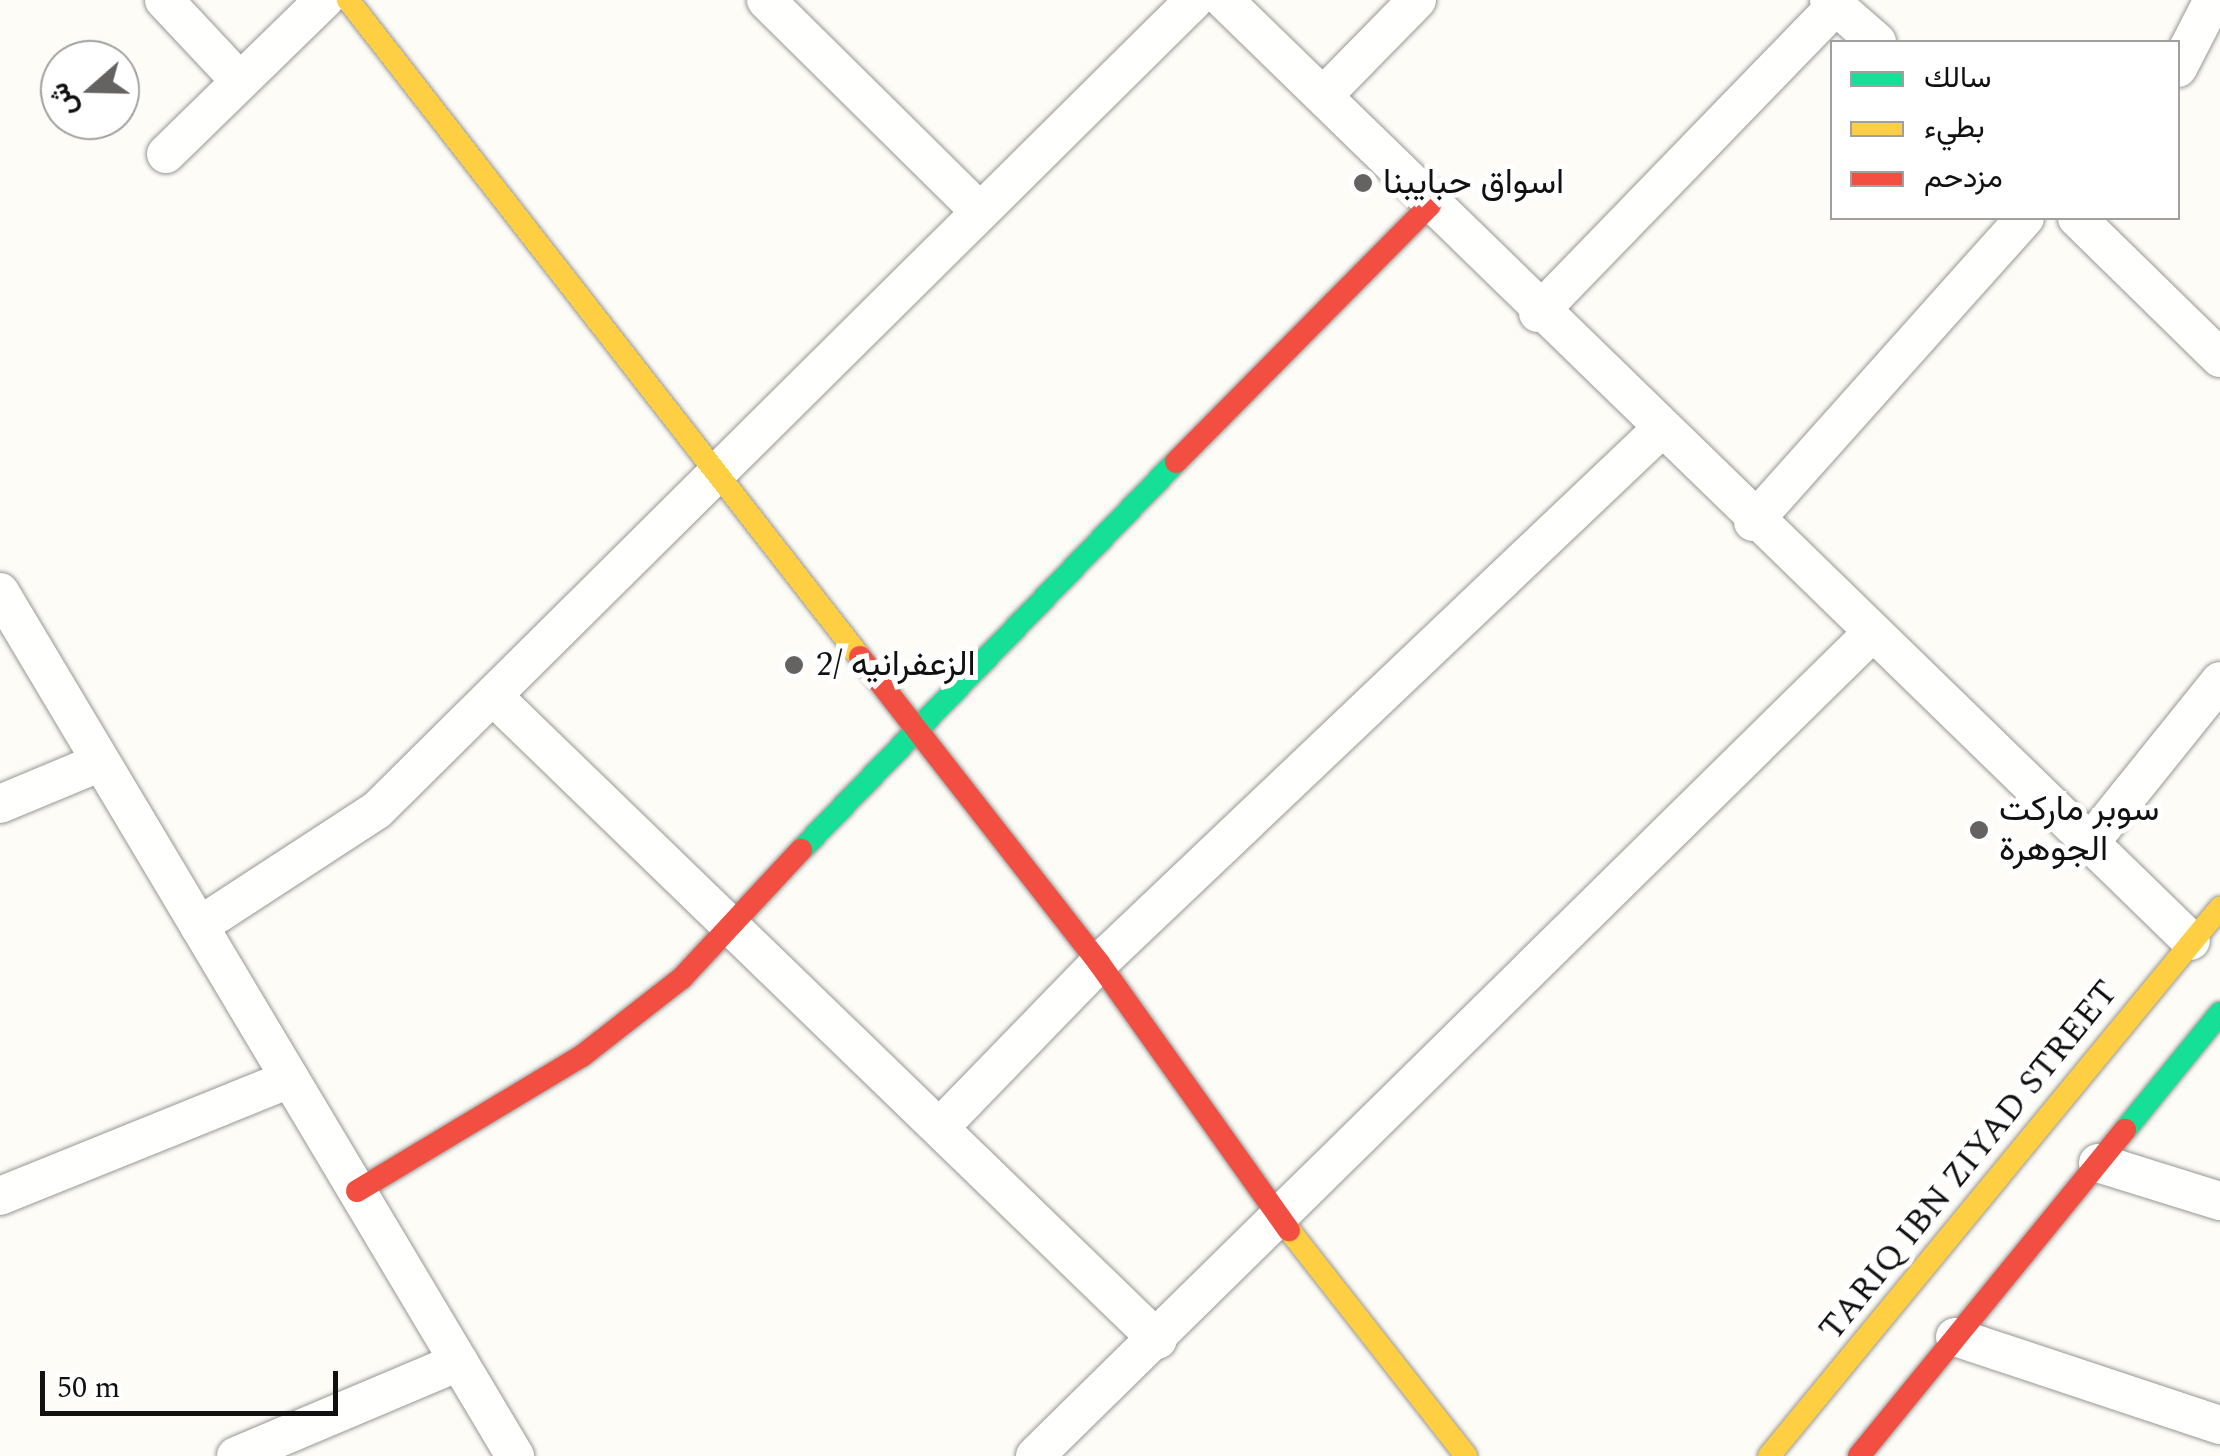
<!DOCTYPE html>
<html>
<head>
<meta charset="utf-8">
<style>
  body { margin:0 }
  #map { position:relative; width:2220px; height:1456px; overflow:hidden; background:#fdfcf7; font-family:Spectral,Vazirmatn,serif }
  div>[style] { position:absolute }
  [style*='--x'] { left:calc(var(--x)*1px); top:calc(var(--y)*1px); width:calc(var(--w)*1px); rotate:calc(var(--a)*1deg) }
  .roads { filter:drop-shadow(0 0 2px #979795) drop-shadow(0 0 2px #979795) }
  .street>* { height:38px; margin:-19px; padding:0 19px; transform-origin:19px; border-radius:19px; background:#fffffe }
  .fast>* { height:22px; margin:-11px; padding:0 11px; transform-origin:11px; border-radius:11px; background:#16e098 }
  .slow>* { height:22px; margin:-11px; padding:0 11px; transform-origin:11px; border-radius:11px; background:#ffcf43 }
  .jam>* { height:22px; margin:-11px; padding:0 11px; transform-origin:11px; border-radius:11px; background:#f24e42 }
  .dots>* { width:28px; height:28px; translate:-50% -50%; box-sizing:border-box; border:5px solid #fff; border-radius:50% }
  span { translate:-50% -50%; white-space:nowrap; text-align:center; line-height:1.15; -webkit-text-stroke:10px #fff; paint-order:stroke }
  .poi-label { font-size:35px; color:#111 }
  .left { translate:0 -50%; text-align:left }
  .street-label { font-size:35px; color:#111 }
  .legend { position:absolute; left:1830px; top:40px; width:350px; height:180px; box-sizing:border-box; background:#fff; border:2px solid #a0a0a0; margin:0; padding:12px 18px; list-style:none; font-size:30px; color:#111 }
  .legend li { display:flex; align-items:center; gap:20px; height:50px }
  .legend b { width:50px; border:2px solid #a0a0a0 }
  .north { position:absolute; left:40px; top:40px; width:100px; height:100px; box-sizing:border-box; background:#fff; border:2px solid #a0a0a0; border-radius:50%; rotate:250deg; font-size:28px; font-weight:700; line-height:40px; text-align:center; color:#111 }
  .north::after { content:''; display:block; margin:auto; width:35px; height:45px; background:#646362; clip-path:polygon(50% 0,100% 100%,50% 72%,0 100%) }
  .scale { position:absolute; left:40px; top:1371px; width:298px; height:45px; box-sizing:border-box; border:5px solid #111; border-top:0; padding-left:12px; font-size:30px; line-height:35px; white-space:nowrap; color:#111; -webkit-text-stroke:8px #fff; paint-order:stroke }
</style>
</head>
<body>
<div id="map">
  <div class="roads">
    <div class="street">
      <i style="--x:164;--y:0;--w:107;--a:46.9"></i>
      <i style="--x:766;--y:0;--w:301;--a:44.7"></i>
      <i style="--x:1224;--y:0;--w:1349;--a:44.22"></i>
      <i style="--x:1829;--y:0;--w:64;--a:41.2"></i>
      <i style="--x:2178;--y:68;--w:76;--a:-62.8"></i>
      <i style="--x:1324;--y:95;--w:133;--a:-45.6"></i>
      <i style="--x:166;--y:154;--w:221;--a:-44.3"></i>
      <i style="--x:2077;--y:218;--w:200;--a:44.4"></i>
      <i style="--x:1538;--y:313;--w:428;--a:-45.9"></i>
      <i style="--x:1753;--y:522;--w:408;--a:-48.2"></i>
      <i style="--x:0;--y:592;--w:1006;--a:59.2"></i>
      <i style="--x:494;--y:697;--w:924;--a:44.08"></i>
      <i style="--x:0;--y:804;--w:109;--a:-22.6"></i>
      <i style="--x:2089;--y:844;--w:209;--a:-51.2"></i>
      <i style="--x:199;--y:926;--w:212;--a:-33.1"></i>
      <i style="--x:377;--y:810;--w:1150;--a:-44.75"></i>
      <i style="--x:944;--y:1123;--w:223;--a:-45.9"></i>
      <i style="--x:1099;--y:963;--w:771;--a:-43.53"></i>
      <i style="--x:2098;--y:1163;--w:128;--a:17.3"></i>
      <i style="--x:0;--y:1196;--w:313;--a:-22"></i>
      <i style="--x:1955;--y:1337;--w:279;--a:18.4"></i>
      <i style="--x:236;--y:1456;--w:242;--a:-22.9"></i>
      <i style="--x:1035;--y:1456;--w:1172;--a:-44.52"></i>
    </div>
    <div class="fast">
      <i style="--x:801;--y:850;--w:540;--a:-45.98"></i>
      <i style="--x:2125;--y:1130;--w:151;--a:-50.9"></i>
    </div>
    <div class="slow">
      <i style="--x:348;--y:0;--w:833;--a:52.07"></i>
      <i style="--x:1289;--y:1230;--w:287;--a:51.9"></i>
      <i style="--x:1769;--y:1456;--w:710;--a:-50.55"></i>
    </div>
    <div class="jam">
      <i style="--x:1176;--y:462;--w:361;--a:-45.3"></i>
      <i style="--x:860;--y:657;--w:388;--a:52"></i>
      <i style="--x:1099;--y:963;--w:328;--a:54.6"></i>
      <i style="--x:357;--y:1191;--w:262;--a:-31"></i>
      <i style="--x:582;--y:1056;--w:127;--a:-38"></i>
      <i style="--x:682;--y:978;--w:175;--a:-47.1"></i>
      <i style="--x:1859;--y:1456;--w:421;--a:-50.8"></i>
    </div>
  </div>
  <div class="dots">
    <i style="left:1363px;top:183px;background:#646362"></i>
    <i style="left:794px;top:665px;background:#646362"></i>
    <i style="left:1979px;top:830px;background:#646362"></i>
  </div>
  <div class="poi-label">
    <span class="left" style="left:1383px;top:183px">اسواق حبايبنا</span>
    <span class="left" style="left:816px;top:665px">الزعفرانيه /2</span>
    <span class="left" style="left:1999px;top:830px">سوبر ماركت<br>الجوهرة</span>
  </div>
  <div class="street-label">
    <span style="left:1969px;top:1161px;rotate:-51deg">TARIQ IBN ZIYAD STREET</span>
  </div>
  <ul class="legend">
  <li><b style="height:12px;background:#16e098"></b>سالك</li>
  <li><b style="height:12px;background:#ffcf43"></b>بطيء</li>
  <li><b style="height:12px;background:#f24e42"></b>مزدحم</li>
  </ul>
  <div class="north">ش</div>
  <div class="scale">50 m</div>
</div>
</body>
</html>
